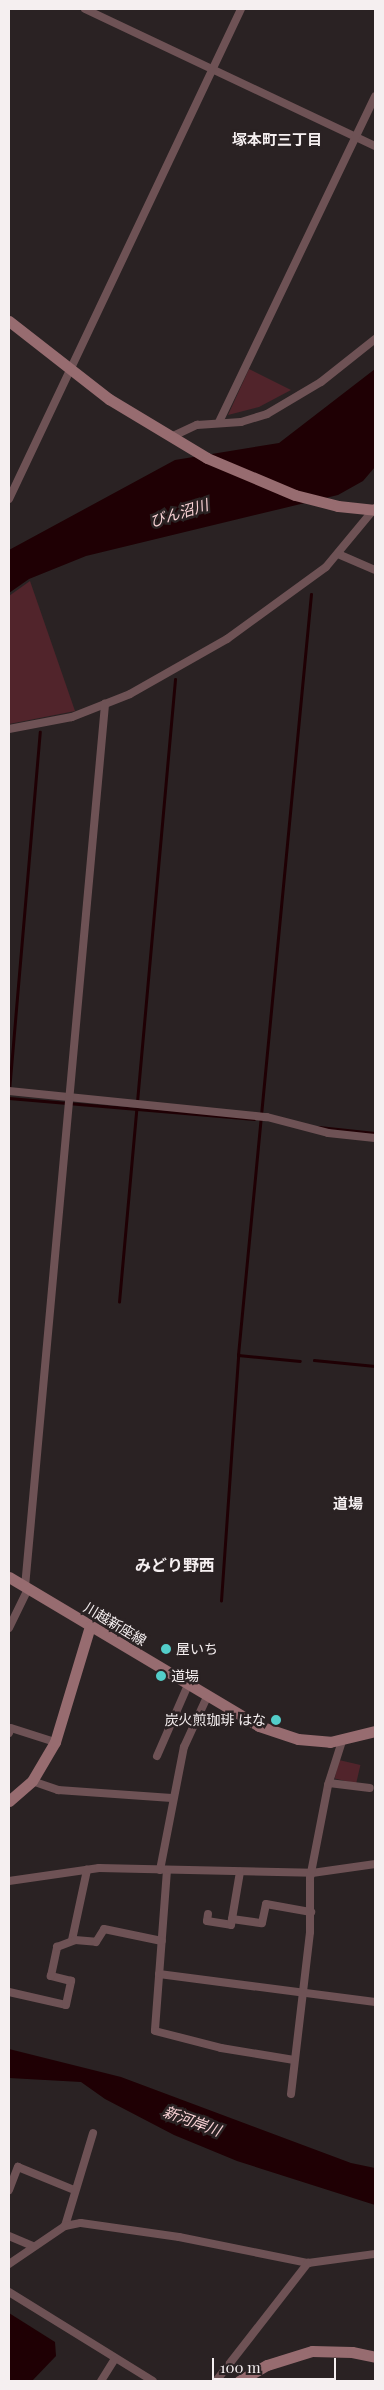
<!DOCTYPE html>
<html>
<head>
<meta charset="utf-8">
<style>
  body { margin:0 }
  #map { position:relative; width:384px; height:2390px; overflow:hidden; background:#2a2223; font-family:"Playfair Display","Noto Sans JP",serif }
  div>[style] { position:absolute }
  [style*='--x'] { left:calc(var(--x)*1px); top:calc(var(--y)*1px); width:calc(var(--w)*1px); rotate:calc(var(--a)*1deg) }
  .green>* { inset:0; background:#51242b; transform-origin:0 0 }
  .water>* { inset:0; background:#1f0004 }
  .stream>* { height:2.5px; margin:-1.25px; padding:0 1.25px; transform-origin:1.25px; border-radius:1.25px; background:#1f0004 }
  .street>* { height:8px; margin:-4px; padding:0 4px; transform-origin:4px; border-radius:4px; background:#6e5255 }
  .secondary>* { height:11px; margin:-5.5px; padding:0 5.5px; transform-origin:5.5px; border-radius:5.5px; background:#976c70 }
  .dots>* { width:14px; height:14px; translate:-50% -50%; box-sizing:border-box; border:2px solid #2a2223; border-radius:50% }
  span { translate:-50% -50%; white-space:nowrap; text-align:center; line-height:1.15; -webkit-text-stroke:5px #2a2223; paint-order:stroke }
  .street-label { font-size:14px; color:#f5eff0 }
  .poi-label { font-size:14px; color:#f5eff0 }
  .left { translate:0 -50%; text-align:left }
  .right { translate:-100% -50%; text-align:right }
  .neighbourhood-label { font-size:15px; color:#f5eff0; font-weight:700 }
  .water-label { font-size:15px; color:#f9d2d5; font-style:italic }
  .quarter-label { font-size:16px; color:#f5eff0; font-weight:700 }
  .frame { position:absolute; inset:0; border:10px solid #f5eff0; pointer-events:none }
  .scale { position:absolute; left:212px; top:2358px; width:124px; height:22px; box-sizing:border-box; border:2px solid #f5eff0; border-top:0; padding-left:6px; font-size:15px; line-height:18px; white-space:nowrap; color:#f5eff0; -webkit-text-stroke:4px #2a2223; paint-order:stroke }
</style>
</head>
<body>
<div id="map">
  <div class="green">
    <i style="clip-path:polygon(249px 369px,291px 390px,259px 407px,228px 415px)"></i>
    <i style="clip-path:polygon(30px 581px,75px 711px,9px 724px,9px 596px)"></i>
    <i style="left:339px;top:1760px;width:22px;height:19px;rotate:13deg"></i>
  </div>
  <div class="water">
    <i style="clip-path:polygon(375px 369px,375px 467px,363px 481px,338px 495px,86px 556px,29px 579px,9px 593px,9px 550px,175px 460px,279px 443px)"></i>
    <i style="clip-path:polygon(9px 2049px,121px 2077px,351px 2163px,375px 2168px,375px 2205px,237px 2161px,174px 2135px,105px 2099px,81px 2082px,9px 2078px)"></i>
    <i style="clip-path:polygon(9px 2313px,55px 2342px,56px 2356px,32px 2381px,9px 2381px)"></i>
  </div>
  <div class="stream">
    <i style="--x:9;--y:1091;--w:360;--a:-85.1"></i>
    <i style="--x:9;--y:1098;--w:246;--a:4.9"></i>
    <i style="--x:319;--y:1127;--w:56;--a:6.1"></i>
    <i style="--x:119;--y:1302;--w:625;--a:-84.86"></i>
    <i style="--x:238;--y:1355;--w:62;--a:5.5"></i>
    <i style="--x:314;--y:1360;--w:61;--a:5.6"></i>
    <i style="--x:221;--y:1601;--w:247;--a:-86"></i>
    <i style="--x:238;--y:1355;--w:764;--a:-84.52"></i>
  </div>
  <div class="street">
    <i style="--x:85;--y:9;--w:321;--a:25.3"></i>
    <i style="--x:219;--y:422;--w:361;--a:-64.4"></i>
    <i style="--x:171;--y:437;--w:29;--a:-25"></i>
    <i style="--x:197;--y:425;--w:44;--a:-3.9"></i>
    <i style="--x:241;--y:422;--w:27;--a:-17"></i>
    <i style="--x:267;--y:414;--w:63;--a:-30.7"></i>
    <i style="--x:321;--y:382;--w:69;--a:-38.5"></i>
    <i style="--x:9;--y:499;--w:542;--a:-64.66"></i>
    <i style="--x:338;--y:554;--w:40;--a:23.4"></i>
    <i style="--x:9;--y:729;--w:64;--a:-10.8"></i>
    <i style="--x:72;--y:717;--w:62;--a:-21.6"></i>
    <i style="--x:130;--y:694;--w:112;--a:-29.6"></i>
    <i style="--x:227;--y:639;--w:122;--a:-36"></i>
    <i style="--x:326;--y:567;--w:77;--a:-50.3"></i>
    <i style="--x:9;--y:1091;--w:259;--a:5.8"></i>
    <i style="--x:267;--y:1117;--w:63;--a:14.7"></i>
    <i style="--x:328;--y:1133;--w:47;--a:6.1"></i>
    <i style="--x:25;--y:1587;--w:887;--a:-84.82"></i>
    <i style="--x:9;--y:1628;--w:43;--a:-64"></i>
    <i style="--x:9;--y:1733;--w:5;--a:-68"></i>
    <i style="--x:11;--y:1728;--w:46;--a:17.7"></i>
    <i style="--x:157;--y:1756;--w:77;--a:-66.4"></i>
    <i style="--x:32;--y:1781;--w:28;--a:19"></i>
    <i style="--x:58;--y:1790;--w:114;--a:4"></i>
    <i style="--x:329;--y:1783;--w:41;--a:7"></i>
    <i style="--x:160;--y:1870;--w:125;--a:-79"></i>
    <i style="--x:184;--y:1747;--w:55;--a:-65.3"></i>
    <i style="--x:167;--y:1870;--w:161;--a:94.3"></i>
    <i style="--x:155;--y:2031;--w:68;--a:14.4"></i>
    <i style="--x:221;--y:2048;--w:74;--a:9.3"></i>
    <i style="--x:9;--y:1881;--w:91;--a:-8.2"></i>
    <i style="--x:99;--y:1868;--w:213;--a:1.3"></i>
    <i style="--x:312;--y:1873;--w:64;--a:-8.1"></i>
    <i style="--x:208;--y:1914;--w:7;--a:98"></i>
    <i style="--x:207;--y:1921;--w:24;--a:9"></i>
    <i style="--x:231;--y:1925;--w:54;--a:-80.4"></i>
    <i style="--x:232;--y:1919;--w:30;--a:8"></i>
    <i style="--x:262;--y:1923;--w:19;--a:-78"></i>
    <i style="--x:266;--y:1904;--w:46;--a:10.1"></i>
    <i style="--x:72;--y:1940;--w:72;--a:-77.9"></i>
    <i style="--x:159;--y:1974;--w:218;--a:7.4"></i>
    <i style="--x:9;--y:1992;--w:58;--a:12.8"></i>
    <i style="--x:66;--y:2005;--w:25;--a:-78"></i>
    <i style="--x:71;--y:1981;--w:21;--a:-166"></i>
    <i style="--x:51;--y:1976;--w:30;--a:-78"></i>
    <i style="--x:57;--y:1947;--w:19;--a:-21"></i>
    <i style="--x:75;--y:1940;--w:21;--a:5"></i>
    <i style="--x:96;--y:1942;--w:15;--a:-58"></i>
    <i style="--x:104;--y:1929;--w:59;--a:11.7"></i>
    <i style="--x:291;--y:2094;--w:163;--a:-83.3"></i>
    <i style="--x:310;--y:1932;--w:54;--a:-90"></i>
    <i style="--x:310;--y:1878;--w:95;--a:-79"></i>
    <i style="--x:328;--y:1785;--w:46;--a:-72.3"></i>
    <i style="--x:9;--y:2190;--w:25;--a:-69"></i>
    <i style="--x:18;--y:2167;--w:61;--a:22.3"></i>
    <i style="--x:65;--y:2226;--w:97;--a:-73.2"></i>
    <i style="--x:9;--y:2236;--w:25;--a:23"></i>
    <i style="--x:9;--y:2264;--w:68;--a:-34.2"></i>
    <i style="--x:65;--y:2226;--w:16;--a:-11"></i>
    <i style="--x:81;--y:2223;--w:99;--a:8.1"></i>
    <i style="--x:179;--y:2237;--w:132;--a:11.4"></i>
    <i style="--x:308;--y:2263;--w:68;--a:-7.7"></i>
    <i style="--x:9;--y:2292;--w:169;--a:31.7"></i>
    <i style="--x:101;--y:2381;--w:25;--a:-58"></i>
    <i style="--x:216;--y:2381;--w:150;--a:-52.1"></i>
  </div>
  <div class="secondary">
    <i style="--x:9;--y:321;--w:127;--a:38"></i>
    <i style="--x:109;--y:399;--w:114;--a:31"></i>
    <i style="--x:207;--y:458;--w:95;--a:22.8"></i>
    <i style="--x:295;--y:495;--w:44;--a:14.3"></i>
    <i style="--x:338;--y:506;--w:37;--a:6"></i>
    <i style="--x:9;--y:1577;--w:291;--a:30.8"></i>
    <i style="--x:259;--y:1726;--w:41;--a:18.4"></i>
    <i style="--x:298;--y:1739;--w:32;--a:5"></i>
    <i style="--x:330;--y:1742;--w:46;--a:-13.7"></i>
    <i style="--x:9;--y:1801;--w:30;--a:-41"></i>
    <i style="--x:32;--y:1781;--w:45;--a:-59.5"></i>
    <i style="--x:55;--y:1742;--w:121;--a:-73.2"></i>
    <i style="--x:239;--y:2381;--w:32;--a:-30"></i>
    <i style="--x:267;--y:2365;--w:47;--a:-17.3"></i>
    <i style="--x:312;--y:2351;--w:40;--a:1.4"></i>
    <i style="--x:352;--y:2352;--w:24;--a:12"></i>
  </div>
  <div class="dots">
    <i style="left:166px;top:1649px;background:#53cdc9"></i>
    <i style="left:161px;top:1676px;background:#53cdc9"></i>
    <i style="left:276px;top:1720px;background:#53cdc9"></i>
  </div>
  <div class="street-label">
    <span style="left:115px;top:1624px;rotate:31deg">川越新座線</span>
  </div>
  <div class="poi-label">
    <span class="left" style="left:176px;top:1649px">屋いち</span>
    <span class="left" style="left:171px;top:1676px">道場</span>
    <span class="right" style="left:266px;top:1720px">炭火煎珈琲 はな</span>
  </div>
  <div class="neighbourhood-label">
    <span style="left:277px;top:140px">塚本町三丁目</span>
    <span style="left:348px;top:1504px">道場</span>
  </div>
  <div class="water-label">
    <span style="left:179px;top:513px;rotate:-17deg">びん沼川</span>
    <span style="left:192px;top:2121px;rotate:20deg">新河岸川</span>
  </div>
  <div class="quarter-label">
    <span style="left:175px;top:1565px">みどり野西</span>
  </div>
  <div class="frame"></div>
  <div class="scale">100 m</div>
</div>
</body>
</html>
